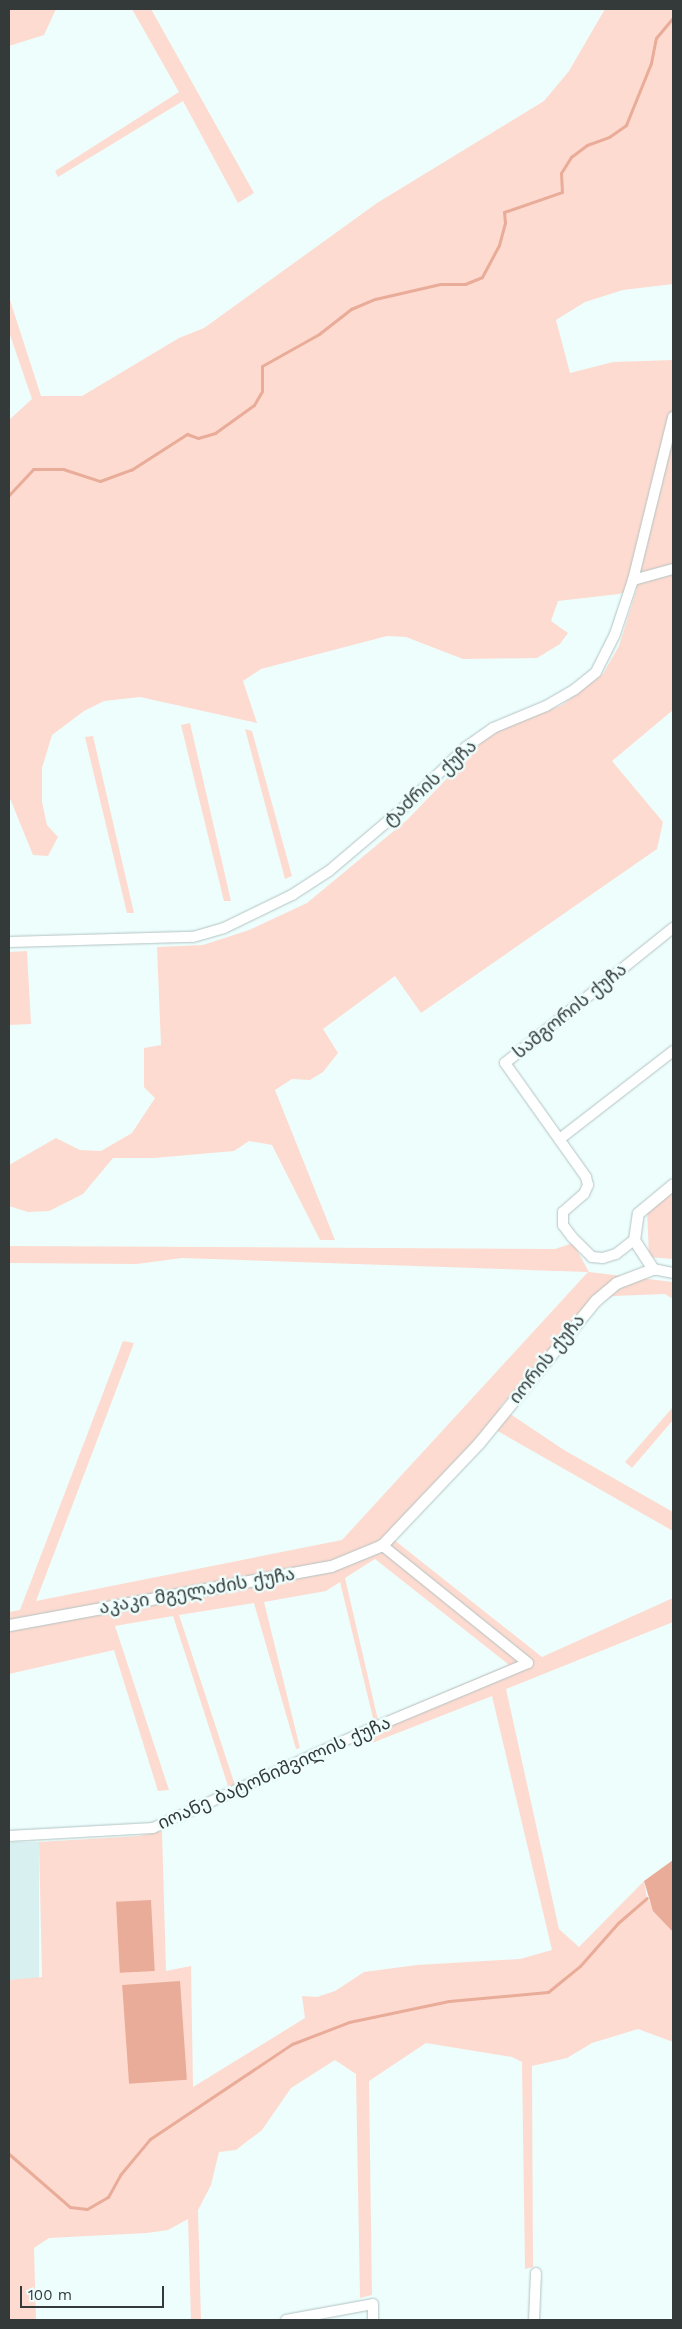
<!DOCTYPE html>
<html>
<head>
<meta charset="utf-8">
<style>
  body { margin:0 }
  #map { position:relative; width:682px; height:2329px; overflow:hidden; background:#edfefd; font-family:"Work Sans","Noto Sans Georgian",sans-serif }
  div>[style] { position:absolute }
  [style*='--x'] { left:calc(var(--x)*1px); top:calc(var(--y)*1px); width:calc(var(--w)*1px); rotate:calc(var(--a)*1deg) }
  .built>* { inset:0; background:#d8f1f0; transform-origin:0 0 }
  .green>* { inset:0; background:#fedbd0 }
  .water>* { inset:0; background:#e9ac99; transform-origin:0 0 }
  .stream>* { height:3px; margin:-1.5px; padding:0 1.5px; transform-origin:1.5px; border-radius:1.5px; background:#e9ac99 }
  .roads { filter:drop-shadow(0 0 1px #b3c3c2) drop-shadow(0 0 1px #b3c3c2) }
  .minor>* { height:10px; margin:-5px; padding:0 5px; transform-origin:5px; border-radius:5px; background:#fff }
  .tertiary>* { height:11px; margin:-5.5px; padding:0 5.5px; transform-origin:5.5px; border-radius:5.5px; background:#fff }
  span { translate:-50% -50%; white-space:nowrap; text-align:center; line-height:1.15; -webkit-text-stroke:5px #edfefd; paint-order:stroke }
  .street-label { font-size:18px; color:#333a39 }
  .frame { position:absolute; inset:0; border:10px solid #333a39; pointer-events:none }
  .scale { position:absolute; left:20px; top:2286px; width:144px; height:22px; box-sizing:border-box; border:2px solid #333a39; border-top:0; padding-left:6px; font-size:15px; line-height:18px; white-space:nowrap; color:#333a39; -webkit-text-stroke:4px #edfefd; paint-order:stroke }
</style>
</head>
<body>
<div id="map">
  <div class="built">
    <i style="left:9px;top:1842px;width:30px;height:138px"></i>
  </div>
  <div class="green">
    <i style="clip-path:polygon(9px 9px,56px 9px,44px 35px,9px 46px)"></i>
    <i style="clip-path:polygon(132px 9px,151px 9px,254px 193px,238px 203px,183px 101px,58px 177px,55px 171px,179px 92px)"></i>
    <i style="clip-path:polygon(605px 9px,673px 9px,673px 284px,623px 290px,585px 302px,556px 320px,570px 373px,613px 362px,673px 360px,673px 710px,612px 761px,663px 822px,657px 849px,421px 1013px,395px 976px,323px 1029px,338px 1053px,323px 1072px,310px 1080px,292px 1079px,275px 1090px,335px 1240px,320px 1240px,272px 1145px,249px 1141px,234px 1151px,154px 1158px,113px 1158px,83px 1194px,49px 1211px,28px 1212px,9px 1206px,9px 1165px,56px 1138px,80px 1150px,101px 1151px,132px 1133px,155px 1098px,144px 1087px,144px 1048px,161px 1045px,157px 947px,203px 945px,249px 930px,307px 903px,407px 820px,483px 741px,502px 729px,562px 705px,603px 674px,619px 646px,637px 588px,619px 594px,558px 601px,551px 621px,568px 633px,560px 644px,537px 658px,463px 659px,406px 637px,387px 636px,261px 669px,243px 681px,257px 723px,140px 697px,104px 701px,84px 711px,52px 735px,42px 768px,42px 802px,47px 825px,58px 837px,48px 856px,33px 855px,9px 796px,9px 420px,32px 399px,9px 332px,9px 297px,41px 396px,82px 396px,179px 338px,204px 328px,377px 203px,544px 101px,569px 71px)"></i>
    <i style="clip-path:polygon(190px 723px,231px 901px,224px 901px,181px 725px)"></i>
    <i style="clip-path:polygon(245px 729px,252px 731px,292px 876px,285px 879px)"></i>
    <i style="clip-path:polygon(93px 736px,134px 913px,127px 913px,85px 737px)"></i>
    <i style="clip-path:polygon(27px 951px,31px 1024px,9px 1025px,9px 952px)"></i>
    <i style="clip-path:polygon(673px 1190px,673px 1259px,649px 1257px,647px 1209px)"></i>
    <i style="clip-path:polygon(evenodd,573px 1243px,589px 1272px,673px 1282px,673px 1299px,665px 1294px,613px 1296px,581px 1314px,500px 1407px,564px 1450px,673px 1512px,673px 1531px,487px 1425px,393px 1539px,542px 1657px,673px 1598px,673px 1622px,506px 1689px,559px 1929px,579px 1947px,644px 1881px,647px 1898px,673px 1932px,673px 2042px,638px 2029px,592px 2043px,567px 2058px,532px 2066px,533px 2267px,525px 2269px,522px 2062px,512px 2057px,426px 2043px,369px 2081px,372px 2295px,360px 2298px,356px 2074px,335px 2060px,291px 2088px,262px 2130px,236px 2150px,219px 2152px,211px 2185px,198px 2210px,201px 2320px,191px 2320px,188px 2219px,168px 2230px,147px 2233px,49px 2238px,34px 2248px,36px 2320px,9px 2320px,9px 1980px,42px 1977px,39px 1842px,139px 1836px,162px 1831px,166px 1971px,191px 1966px,193px 2087px,305px 2018px,302px 1996px,317px 1997px,335px 1991px,364px 1972px,417px 1965px,520px 1959px,552px 1950px,492px 1696px,372px 1743px,358px 1729px,374px 1722px,340px 1582px,326px 1591px,264px 1602px,300px 1748px,296px 1749px,254px 1603px,179px 1615px,235px 1785px,228px 1786px,173px 1616px,115px 1626px,169px 1790px,158px 1791px,114px 1650px,9px 1674px,9px 1612px,20px 1610px,123px 1341px,134px 1343px,36px 1601px,342px 1540px,588px 1272px,182px 1258px,137px 1264px,9px 1263px,9px 1246px,555px 1249px,573px 1243px,375px 1559px,508px 1664px,508px 1665px,378px 1720px,345px 1578px,375px 1559px)"></i>
    <i style="clip-path:polygon(673px 1407px,673px 1420px,632px 1468px,625px 1462px)"></i>
  </div>
  <div class="water">
    <i style="clip-path:polygon(673px 1860px,673px 1932px,653px 1911px,644px 1881px)"></i>
    <i style="left:151px;top:1900px;width:71px;height:35px;rotate:87deg"></i>
    <i style="left:180px;top:1981px;width:99px;height:58px;rotate:86deg"></i>
  </div>
  <div class="stream">
    <i style="--x:9;--y:495;--w:35;--a:-47"></i>
    <i style="--x:33;--y:469;--w:30;--a:0"></i>
    <i style="--x:63;--y:469;--w:39;--a:18"></i>
    <i style="--x:100;--y:481;--w:33;--a:-20"></i>
    <i style="--x:131;--y:470;--w:67;--a:-32.7"></i>
    <i style="--x:187;--y:434;--w:12;--a:20"></i>
    <i style="--x:198;--y:438;--w:18;--a:-16"></i>
    <i style="--x:215;--y:433;--w:48;--a:-35.7"></i>
    <i style="--x:254;--y:405;--w:16;--a:-60"></i>
    <i style="--x:262;--y:391;--w:25;--a:-90"></i>
    <i style="--x:262;--y:366;--w:65;--a:-29.3"></i>
    <i style="--x:319;--y:334;--w:41;--a:-38"></i>
    <i style="--x:351;--y:309;--w:26;--a:-23"></i>
    <i style="--x:375;--y:299;--w:67;--a:-13"></i>
    <i style="--x:440;--y:284;--w:25;--a:0"></i>
    <i style="--x:465;--y:284;--w:18;--a:-22"></i>
    <i style="--x:482;--y:277;--w:36;--a:-62"></i>
    <i style="--x:499;--y:245;--w:23;--a:-75"></i>
    <i style="--x:505;--y:223;--w:11;--a:-95"></i>
    <i style="--x:504;--y:212;--w:61;--a:-19"></i>
    <i style="--x:562;--y:192;--w:19;--a:-93"></i>
    <i style="--x:561;--y:173;--w:19;--a:-58"></i>
    <i style="--x:571;--y:157;--w:20;--a:-37"></i>
    <i style="--x:587;--y:145;--w:23;--a:-20"></i>
    <i style="--x:609;--y:137;--w:21;--a:-35"></i>
    <i style="--x:626;--y:125;--w:67;--a:-68"></i>
    <i style="--x:651;--y:63;--w:25;--a:-79"></i>
    <i style="--x:656;--y:38;--w:26;--a:-50"></i>
    <i style="--x:9;--y:2154;--w:81;--a:41"></i>
    <i style="--x:70;--y:2207;--w:17;--a:7"></i>
    <i style="--x:87;--y:2209;--w:24;--a:-30"></i>
    <i style="--x:108;--y:2197;--w:25;--a:-61"></i>
    <i style="--x:120;--y:2175;--w:47;--a:-50.2"></i>
    <i style="--x:150;--y:2139;--w:171;--a:-33.8"></i>
    <i style="--x:292;--y:2044;--w:61;--a:-21.1"></i>
    <i style="--x:349;--y:2022;--w:102;--a:-11.9"></i>
    <i style="--x:449;--y:2001;--w:99;--a:-5.2"></i>
    <i style="--x:548;--y:1992;--w:41;--a:-39.1"></i>
    <i style="--x:580;--y:1966;--w:57;--a:-48.5"></i>
    <i style="--x:618;--y:1923;--w:38;--a:-41"></i>
  </div>
  <div class="roads">
    <div class="minor">
      <i style="--x:633;--y:580;--w:41;--a:-15.4"></i>
      <i style="--x:9;--y:942;--w:184;--a:-1.6"></i>
      <i style="--x:193;--y:937;--w:32;--a:-16"></i>
      <i style="--x:224;--y:928;--w:76;--a:-25.9"></i>
      <i style="--x:292;--y:895;--w:44;--a:-33"></i>
      <i style="--x:329;--y:871;--w:96;--a:-40.3"></i>
      <i style="--x:402;--y:809;--w:89;--a:-44.1"></i>
      <i style="--x:466;--y:747;--w:33;--a:-35"></i>
      <i style="--x:493;--y:728;--w:57;--a:-22.5"></i>
      <i style="--x:546;--y:706;--w:32;--a:-30"></i>
      <i style="--x:574;--y:690;--w:28;--a:-39"></i>
      <i style="--x:596;--y:672;--w:42;--a:-63.4"></i>
      <i style="--x:615;--y:634;--w:57;--a:-71.6"></i>
      <i style="--x:633;--y:580;--w:168;--a:-76.2"></i>
      <i style="--x:561;--y:1138;--w:142;--a:-37.8"></i>
      <i style="--x:634;--y:1240;--w:23;--a:142"></i>
      <i style="--x:616;--y:1254;--w:14;--a:163"></i>
      <i style="--x:603;--y:1258;--w:11;--a:-175"></i>
      <i style="--x:592;--y:1257;--w:28;--a:-135"></i>
      <i style="--x:572;--y:1237;--w:15;--a:-127"></i>
      <i style="--x:563;--y:1225;--w:13;--a:-90"></i>
      <i style="--x:563;--y:1212;--w:28;--a:-41"></i>
      <i style="--x:584;--y:1194;--w:10;--a:-66"></i>
      <i style="--x:588;--y:1185;--w:8;--a:-104"></i>
      <i style="--x:586;--y:1177;--w:140;--a:-125.4"></i>
      <i style="--x:505;--y:1063;--w:216;--a:-38.8"></i>
      <i style="--x:653;--y:1269;--w:20;--a:11"></i>
      <i style="--x:9;--y:1836;--w:144;--a:-3.2"></i>
      <i style="--x:153;--y:1828;--w:236;--a:-24.5"></i>
      <i style="--x:368;--y:1730;--w:173;--a:-22.7"></i>
      <i style="--x:528;--y:1663;--w:188;--a:-141.1"></i>
      <i style="--x:286;--y:2320;--w:88;--a:-10.4"></i>
      <i style="--x:373;--y:2304;--w:16;--a:90"></i>
      <i style="--x:534;--y:2320;--w:47;--a:-87.6"></i>
    </div>
    <div class="tertiary">
      <i style="--x:9;--y:1625;--w:327;--a:-10.4"></i>
      <i style="--x:331;--y:1566;--w:55;--a:-22.4"></i>
      <i style="--x:382;--y:1545;--w:139;--a:-46.5"></i>
      <i style="--x:478;--y:1444;--w:186;--a:-50.7"></i>
      <i style="--x:596;--y:1300;--w:26;--a:-40"></i>
      <i style="--x:616;--y:1283;--w:40;--a:-21"></i>
      <i style="--x:653;--y:1269;--w:35;--a:-123"></i>
      <i style="--x:634;--y:1240;--w:27;--a:-82"></i>
      <i style="--x:638;--y:1213;--w:45;--a:-39.6"></i>
    </div>
  </div>
  <div class="street-label">
    <span style="left:430px;top:783px;rotate:-42deg">ტაძრის ქუჩა</span>
    <span style="left:570px;top:1011px;rotate:-39deg">სამგორის ქუჩა</span>
    <span style="left:547px;top:1359px;rotate:-51deg">იორის ქუჩა</span>
    <span style="left:197px;top:1591px;rotate:-10deg">აკაკი მგელაძის ქუჩა</span>
    <span style="left:274px;top:1773px;rotate:-24deg">იოანე ბატონიშვილის ქუჩა</span>
  </div>
  <div class="frame"></div>
  <div class="scale">100 m</div>
</div>
</body>
</html>
